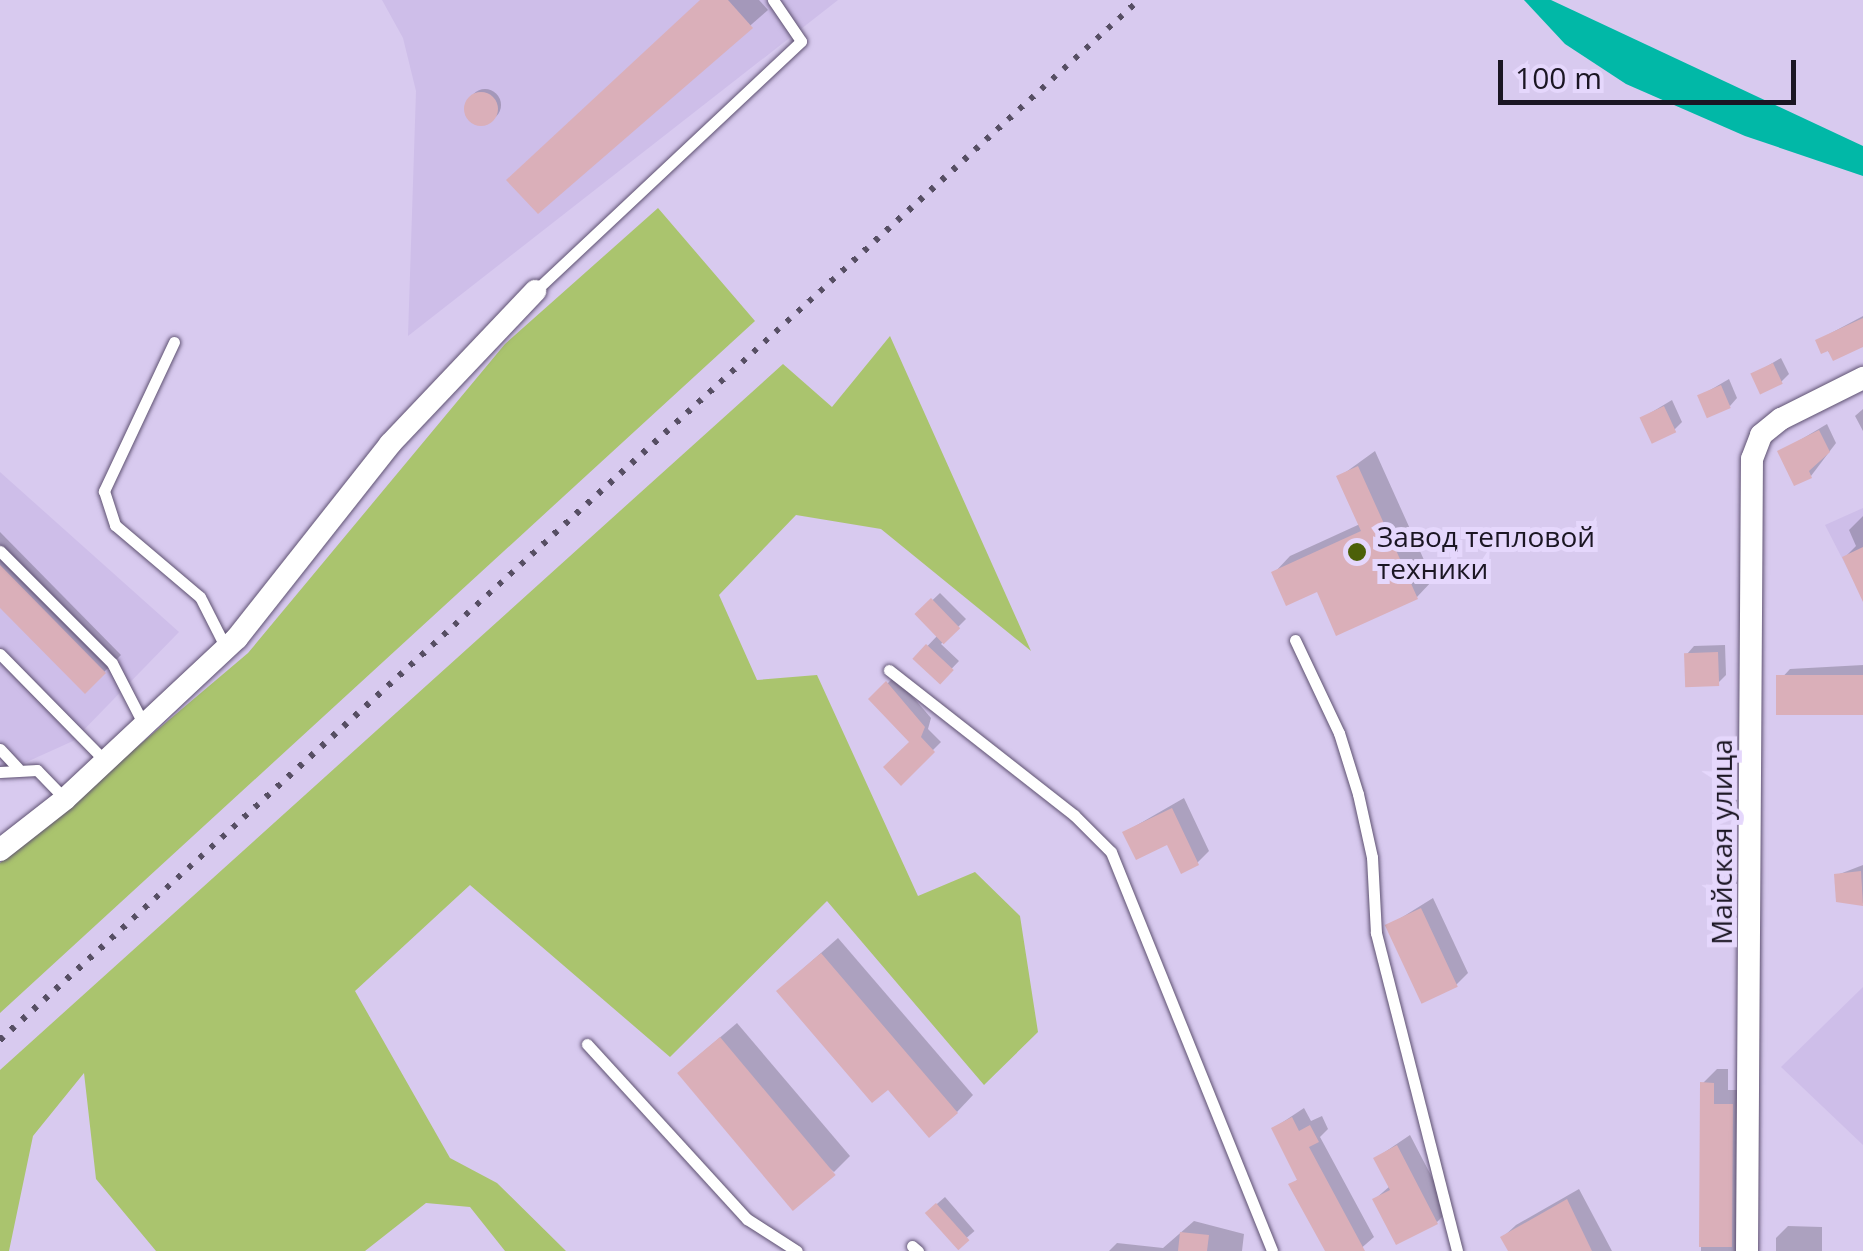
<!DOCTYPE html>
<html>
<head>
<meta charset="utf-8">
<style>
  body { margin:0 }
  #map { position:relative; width:1863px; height:1251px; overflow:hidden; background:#d8caef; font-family:"Open Sans",sans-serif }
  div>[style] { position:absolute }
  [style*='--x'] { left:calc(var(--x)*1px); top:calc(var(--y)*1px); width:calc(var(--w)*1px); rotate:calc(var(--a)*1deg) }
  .built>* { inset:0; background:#cebee9 }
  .green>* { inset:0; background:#aac46e }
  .water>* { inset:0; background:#01b8a7 }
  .shadow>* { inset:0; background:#0003; transform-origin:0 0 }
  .round { border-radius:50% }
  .building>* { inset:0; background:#daafb9; transform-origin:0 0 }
  .roads { filter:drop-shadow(0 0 2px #5e5171) drop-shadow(0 0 2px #5e5171) }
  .lane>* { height:11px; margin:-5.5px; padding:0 5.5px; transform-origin:5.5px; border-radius:5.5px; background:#fff }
  .street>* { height:22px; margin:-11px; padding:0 11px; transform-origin:11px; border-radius:11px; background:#fff }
  .rail>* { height:6px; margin-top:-3px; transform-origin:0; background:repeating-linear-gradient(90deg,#564e63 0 5px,transparent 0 15px) }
  .dots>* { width:28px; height:28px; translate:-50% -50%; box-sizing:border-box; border:5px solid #e5d7fc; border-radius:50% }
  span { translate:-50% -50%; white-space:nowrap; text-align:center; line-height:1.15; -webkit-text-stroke:10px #e5d7fc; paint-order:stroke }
  .poi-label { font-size:28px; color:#1b1623 }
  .left { translate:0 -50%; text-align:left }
  .street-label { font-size:28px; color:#1b1623 }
  .scale { position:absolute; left:1498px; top:60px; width:298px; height:45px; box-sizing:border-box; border:5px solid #1b1623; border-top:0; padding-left:12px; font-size:30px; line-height:35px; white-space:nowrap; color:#1b1623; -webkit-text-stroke:8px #e5d7fc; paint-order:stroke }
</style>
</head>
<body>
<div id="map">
  <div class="built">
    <i style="clip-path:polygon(382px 0,838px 0,408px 336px,416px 91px,403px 38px)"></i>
    <i style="clip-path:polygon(0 472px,179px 632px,73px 741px,0 774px)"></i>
    <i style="clip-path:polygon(1863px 508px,1863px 599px,1825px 525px)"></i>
    <i style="clip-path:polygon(1863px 987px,1863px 1145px,1781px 1067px)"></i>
  </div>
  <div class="green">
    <i style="clip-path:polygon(658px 208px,755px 321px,0 1013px,0 863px,248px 653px,505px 344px)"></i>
    <i style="clip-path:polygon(890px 336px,1031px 651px,881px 529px,796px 515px,719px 595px,757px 680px,817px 675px,918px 896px,975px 872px,1020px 916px,1038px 1032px,984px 1085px,827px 901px,670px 1057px,470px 885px,355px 991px,450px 1158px,497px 1183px,566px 1251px,505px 1251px,470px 1207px,426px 1203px,365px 1251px,156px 1251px,96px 1179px,84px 1073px,33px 1136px,9px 1251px,0 1251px,0 1070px,783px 364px,832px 407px)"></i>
  </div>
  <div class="water">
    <i style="clip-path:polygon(1524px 0,1551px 0,1863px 146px,1863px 176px,1745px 136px,1626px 84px,1565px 44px)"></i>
  </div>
  <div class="shadow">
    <i style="clip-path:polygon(702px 0,759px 0,768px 10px,538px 211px)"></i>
    <i class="round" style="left:469px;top:89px;width:32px;height:32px"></i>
    <i style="clip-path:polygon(1863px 316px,1863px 344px,1834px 358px,1818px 340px)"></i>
    <i style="clip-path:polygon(1781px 358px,1789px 374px,1781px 382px,1754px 374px)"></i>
    <i style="clip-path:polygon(1729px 379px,1737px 398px,1730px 406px,1700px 396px)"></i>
    <i style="clip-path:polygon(1672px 400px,1682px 422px,1674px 430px,1642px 418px)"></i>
    <i style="clip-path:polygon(1863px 409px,1863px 431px,1855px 416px)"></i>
    <i style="clip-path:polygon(1827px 424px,1836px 443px,1811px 476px,1780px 452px)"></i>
    <i style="clip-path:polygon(1375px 451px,1433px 580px,1417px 597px,1338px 632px,1318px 588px,1274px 573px,1290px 556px,1360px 524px,1339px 477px)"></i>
    <i style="clip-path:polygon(1863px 516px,1863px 596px,1845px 557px,1856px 546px,1849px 530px)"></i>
    <i style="clip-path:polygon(0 532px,121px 655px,85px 691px,0 605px)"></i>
    <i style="clip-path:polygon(940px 593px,966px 619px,941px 644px,959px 661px,939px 682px,916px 658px,938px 635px,918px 614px)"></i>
    <i style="clip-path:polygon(1725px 645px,1726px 675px,1718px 683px,1687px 654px,1694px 646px)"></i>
    <i style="clip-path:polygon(1863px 665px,1863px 712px,1778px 682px,1790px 669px)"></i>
    <i style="clip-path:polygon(895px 676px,931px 718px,928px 729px,941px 742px,901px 782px,912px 742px,872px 699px)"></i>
    <i style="clip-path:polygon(1184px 798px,1209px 851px,1197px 863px,1169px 842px,1125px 832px)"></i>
    <i style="clip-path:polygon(1863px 865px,1863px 903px,1862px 904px,1837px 875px)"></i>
    <i style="clip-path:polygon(1433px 898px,1468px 973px,1456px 985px,1388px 926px)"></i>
    <i style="clip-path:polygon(838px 938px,973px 1095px,957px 1112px,888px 1087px,796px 975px)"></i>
    <i style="clip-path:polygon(737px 1023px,850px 1156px,834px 1172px,697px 1057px)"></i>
    <i style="clip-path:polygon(1717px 1069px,1728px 1069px,1728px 1090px,1747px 1090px,1738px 1251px,1701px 1251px,1702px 1084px)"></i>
    <i style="clip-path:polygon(1304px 1108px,1311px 1121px,1322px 1116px,1328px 1129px,1320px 1137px,1374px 1237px,1358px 1251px,1328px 1251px,1292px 1185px,1299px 1178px,1274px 1128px)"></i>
    <i style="clip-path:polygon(1410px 1135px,1449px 1210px,1437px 1222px,1375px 1199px,1390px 1186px,1376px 1158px)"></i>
    <i style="clip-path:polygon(1579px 1189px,1612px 1251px,1511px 1251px,1503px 1237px,1516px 1225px)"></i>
    <i style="left:945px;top:1197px;width:45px;height:23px;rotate:49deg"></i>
    <i style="clip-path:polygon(1194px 1221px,1244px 1234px,1242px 1251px,1109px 1251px,1117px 1243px,1163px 1248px)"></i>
    <i style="clip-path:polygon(1788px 1226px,1822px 1227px,1822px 1251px,1776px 1251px,1776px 1238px)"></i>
  </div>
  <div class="building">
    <i style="clip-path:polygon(700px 0,728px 0,753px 28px,538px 214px,506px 180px)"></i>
    <i class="round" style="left:464px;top:92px;width:34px;height:34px"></i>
    <i style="clip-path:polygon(1863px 318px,1863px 347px,1833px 361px,1828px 351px,1821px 354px,1815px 340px)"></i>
    <i style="left:1773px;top:363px;width:23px;height:25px;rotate:65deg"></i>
    <i style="left:1721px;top:385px;width:25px;height:26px;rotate:67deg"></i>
    <i style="left:1664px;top:406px;width:29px;height:27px;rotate:65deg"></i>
    <i style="clip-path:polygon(1819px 430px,1830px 452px,1809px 471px,1812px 478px,1794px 486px,1777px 451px)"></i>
    <i style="clip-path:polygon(1358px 466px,1418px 599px,1336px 636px,1317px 592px,1286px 606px,1271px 572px,1361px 531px,1336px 476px)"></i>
    <i style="clip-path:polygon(1863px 547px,1863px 602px,1842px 557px)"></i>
    <i style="clip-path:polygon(0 565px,106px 673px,85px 694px,0 608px)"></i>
    <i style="left:931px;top:598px;width:42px;height:23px;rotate:46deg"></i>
    <i style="left:926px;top:644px;width:38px;height:20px;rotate:43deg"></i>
    <i style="left:1718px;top:652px;width:34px;height:34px;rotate:88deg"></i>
    <i style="left:1863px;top:675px;width:40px;height:87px;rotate:90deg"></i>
    <i style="clip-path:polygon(886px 681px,925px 727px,921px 737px,935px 752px,901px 786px,883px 767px,909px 742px,868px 699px)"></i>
    <i style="clip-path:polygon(1172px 808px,1199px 865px,1181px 874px,1167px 845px,1136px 860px,1122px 832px)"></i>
    <i style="clip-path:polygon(1861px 871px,1863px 906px,1836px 902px,1834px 874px)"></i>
    <i style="left:1421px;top:908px;width:87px;height:40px;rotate:65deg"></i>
    <i style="clip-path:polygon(821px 953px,958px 1113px,929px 1138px,888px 1090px,872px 1103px,776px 991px)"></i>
    <i style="left:720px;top:1037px;width:180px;height:56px;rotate:50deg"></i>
    <i style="clip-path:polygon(1700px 1082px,1714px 1083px,1714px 1104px,1733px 1104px,1732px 1247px,1699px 1247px)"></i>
    <i style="clip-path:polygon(1292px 1117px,1299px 1131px,1310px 1125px,1319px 1142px,1309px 1147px,1365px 1251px,1325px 1251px,1288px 1184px,1297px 1180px,1271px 1128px)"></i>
    <i style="clip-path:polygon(1397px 1145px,1438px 1224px,1396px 1245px,1372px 1199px,1390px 1190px,1373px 1158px)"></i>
    <i style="clip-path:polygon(1567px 1199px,1592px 1251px,1508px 1251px,1500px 1237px)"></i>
    <i style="left:936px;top:1203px;width:50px;height:15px;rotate:48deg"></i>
    <i style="clip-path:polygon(1180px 1232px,1209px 1235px,1207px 1251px,1178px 1251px)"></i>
  </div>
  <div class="roads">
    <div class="lane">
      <i style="--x:535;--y:291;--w:365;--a:-43.2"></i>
      <i style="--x:801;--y:41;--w:50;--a:-124.3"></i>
      <i style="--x:174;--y:342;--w:165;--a:115.2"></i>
      <i style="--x:104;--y:491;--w:36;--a:72"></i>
      <i style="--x:115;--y:525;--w:111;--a:40.3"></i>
      <i style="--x:200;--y:597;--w:57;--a:63"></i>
      <i style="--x:0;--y:551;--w:158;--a:45"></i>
      <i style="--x:112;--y:663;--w:70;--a:62.7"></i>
      <i style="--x:1295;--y:640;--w:103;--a:64.7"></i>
      <i style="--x:1339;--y:733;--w:64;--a:72.7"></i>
      <i style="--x:1358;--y:794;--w:65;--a:77.5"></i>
      <i style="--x:1372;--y:857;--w:76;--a:87"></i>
      <i style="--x:1376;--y:933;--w:328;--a:75.7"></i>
      <i style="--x:0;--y:654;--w:150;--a:45.5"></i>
      <i style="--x:889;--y:670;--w:235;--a:38.1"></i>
      <i style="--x:1074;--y:815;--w:52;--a:45"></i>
      <i style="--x:1111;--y:852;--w:430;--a:68"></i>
      <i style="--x:0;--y:749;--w:26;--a:47"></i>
      <i style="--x:0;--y:772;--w:37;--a:-3"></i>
      <i style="--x:37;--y:770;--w:40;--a:46"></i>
      <i style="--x:587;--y:1044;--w:237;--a:47.6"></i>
      <i style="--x:747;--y:1219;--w:59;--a:32.6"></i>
      <i style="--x:912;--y:1246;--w:8;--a:40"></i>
    </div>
    <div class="street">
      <i style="--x:0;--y:850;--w:83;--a:-38.1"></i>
      <i style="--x:65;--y:799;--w:236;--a:-43.1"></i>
      <i style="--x:237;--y:638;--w:247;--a:-51.7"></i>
      <i style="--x:390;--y:444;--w:211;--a:-46.5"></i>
      <i style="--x:1747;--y:1251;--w:792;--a:-89.64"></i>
      <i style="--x:1752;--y:459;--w:26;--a:-69"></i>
      <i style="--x:1761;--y:435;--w:26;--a:-39"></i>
      <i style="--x:1781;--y:419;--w:92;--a:-26.6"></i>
    </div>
  </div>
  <div class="rail">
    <i style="--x:0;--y:1040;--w:1542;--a:-42.4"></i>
  </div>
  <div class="dots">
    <i style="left:1357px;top:552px;background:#4c6009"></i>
  </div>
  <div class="poi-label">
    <span class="left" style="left:1377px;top:552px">Завод тепловой<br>техники</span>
  </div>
  <div class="street-label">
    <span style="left:1721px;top:842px;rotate:-90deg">Майская улица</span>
  </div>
  <div class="scale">100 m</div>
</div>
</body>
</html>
